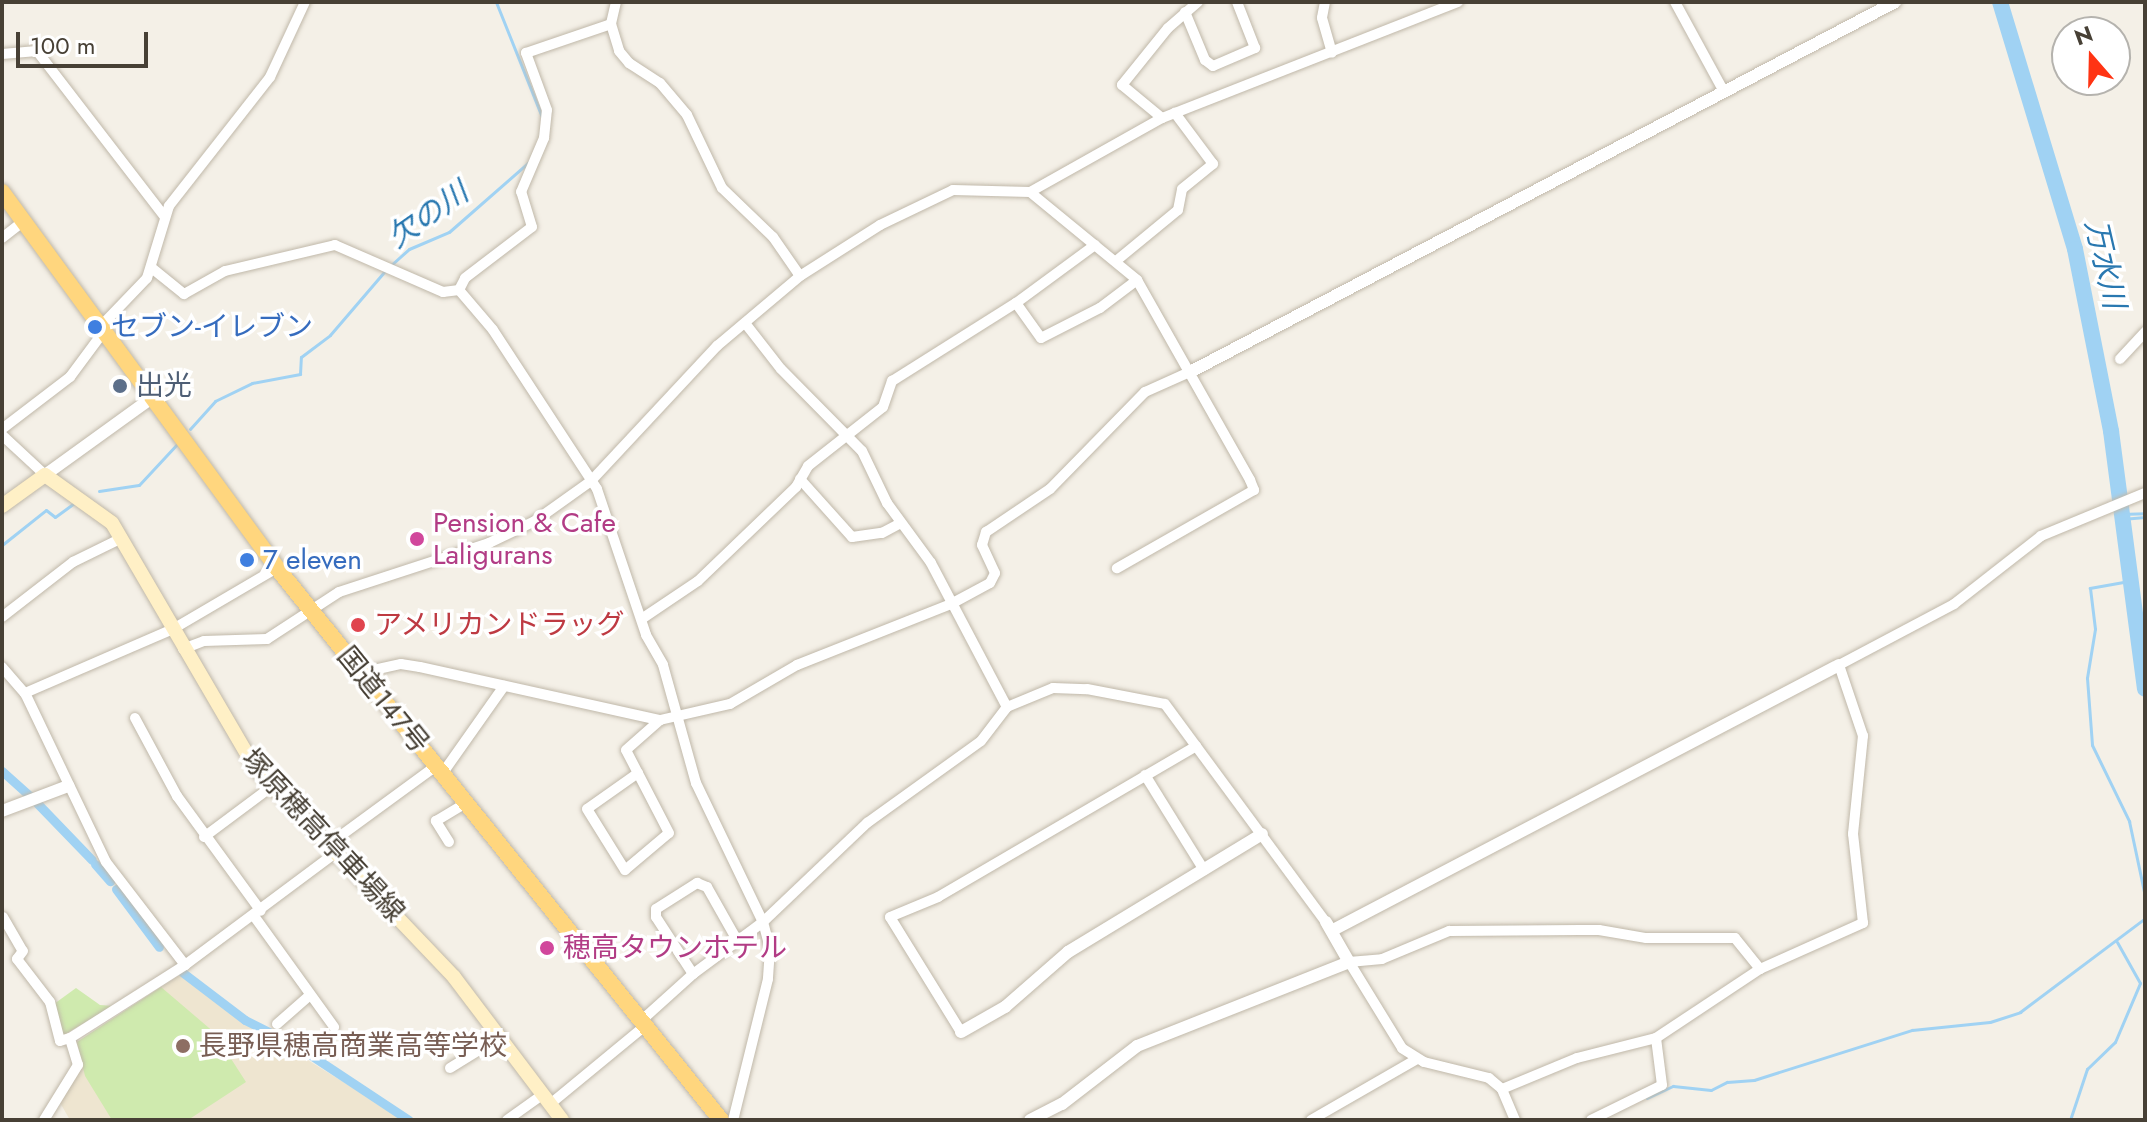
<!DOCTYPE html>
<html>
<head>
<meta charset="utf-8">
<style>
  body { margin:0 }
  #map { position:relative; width:2147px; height:1122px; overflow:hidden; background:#f4f0e7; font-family:Jost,"Noto Sans JP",sans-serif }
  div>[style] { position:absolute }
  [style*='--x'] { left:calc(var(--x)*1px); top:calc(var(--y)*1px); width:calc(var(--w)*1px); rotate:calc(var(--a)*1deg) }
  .education>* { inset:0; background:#eee5d0 }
  .green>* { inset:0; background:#cfeaae }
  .stream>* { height:3px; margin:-1.5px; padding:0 1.5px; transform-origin:1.5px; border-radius:1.5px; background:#a0d2f3 }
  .canal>* { height:9px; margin:-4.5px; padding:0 4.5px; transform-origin:4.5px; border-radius:4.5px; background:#a0d2f3 }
  .river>* { height:16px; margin:-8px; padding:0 8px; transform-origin:8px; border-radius:8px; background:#a0d2f3 }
  .roads { filter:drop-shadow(0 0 2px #c0b8a9) drop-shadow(0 0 2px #c0b8a9) }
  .minor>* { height:10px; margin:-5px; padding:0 5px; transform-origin:5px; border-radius:5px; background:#fff }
  .tertiary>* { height:12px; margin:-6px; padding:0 6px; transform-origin:6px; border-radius:6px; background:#fff }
  .secondary>* { height:14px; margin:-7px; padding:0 7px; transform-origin:7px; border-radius:7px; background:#fff0c6 }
  .trunk>* { height:16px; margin:-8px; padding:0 8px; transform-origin:8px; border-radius:8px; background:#ffd67e }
  .dots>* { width:22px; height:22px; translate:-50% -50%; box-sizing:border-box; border:4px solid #fff; border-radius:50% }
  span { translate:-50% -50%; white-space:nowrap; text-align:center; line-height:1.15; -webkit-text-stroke:7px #fff; paint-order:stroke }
  .shop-label { font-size:28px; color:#366cbe }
  .left { translate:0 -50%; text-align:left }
  .service-label { font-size:28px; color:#4e5e75 }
  .hotel-label { font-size:28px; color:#b23c85 }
  .health-label { font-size:28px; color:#be3a42 }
  .street-label { font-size:28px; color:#474035 }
  .education-label { font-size:28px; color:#785e54 }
  .water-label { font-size:30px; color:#2978b0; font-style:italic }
  .frame { position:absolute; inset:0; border:4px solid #474035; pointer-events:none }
  .north { position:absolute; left:2051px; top:16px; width:80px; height:80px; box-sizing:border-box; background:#fff; border:2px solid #b5b3ae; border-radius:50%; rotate:340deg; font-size:22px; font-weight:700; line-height:32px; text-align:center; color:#474035 }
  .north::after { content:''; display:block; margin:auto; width:28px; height:36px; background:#ff3413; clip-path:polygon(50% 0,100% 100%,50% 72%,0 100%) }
  .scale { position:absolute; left:16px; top:32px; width:132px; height:36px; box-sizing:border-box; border:4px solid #474035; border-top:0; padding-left:10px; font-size:24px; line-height:28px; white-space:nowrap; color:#474035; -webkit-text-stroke:6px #fff; paint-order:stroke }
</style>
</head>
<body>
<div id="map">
  <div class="education">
    <i style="clip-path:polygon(180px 975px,249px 1024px,405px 1120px,70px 1120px,59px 1101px,82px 1065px,77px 1042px)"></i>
  </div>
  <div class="green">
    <i style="clip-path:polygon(161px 987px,229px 1045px,228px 1054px,246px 1082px,188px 1120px,112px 1120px,85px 1076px,77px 1042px)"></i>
    <i style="clip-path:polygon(76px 988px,100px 1005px,113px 1006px,62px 1036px,54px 1004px)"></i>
  </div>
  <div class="stream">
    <i style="--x:496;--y:2;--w:124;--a:68.2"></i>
    <i style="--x:390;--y:266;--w:25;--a:-42"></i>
    <i style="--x:409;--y:249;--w:43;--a:-23"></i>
    <i style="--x:449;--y:232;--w:106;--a:-41.2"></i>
    <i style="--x:190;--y:429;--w:38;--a:-48"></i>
    <i style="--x:215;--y:401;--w:41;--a:-25.9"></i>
    <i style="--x:252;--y:383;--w:49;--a:-10.6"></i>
    <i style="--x:300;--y:374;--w:17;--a:-87"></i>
    <i style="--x:301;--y:357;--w:36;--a:-37"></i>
    <i style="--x:330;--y:335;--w:83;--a:-49.4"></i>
    <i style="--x:99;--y:491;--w:40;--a:-8.5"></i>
    <i style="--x:139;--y:485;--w:57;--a:-47.1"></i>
    <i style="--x:2121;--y:514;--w:24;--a:-2"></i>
    <i style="--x:2122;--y:519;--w:23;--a:-5"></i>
    <i style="--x:2;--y:545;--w:56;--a:-38.5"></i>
    <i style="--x:46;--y:510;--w:11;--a:38"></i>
    <i style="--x:55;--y:517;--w:22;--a:-36"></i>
    <i style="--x:2129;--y:581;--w:40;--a:170"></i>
    <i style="--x:2090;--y:588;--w:41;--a:83"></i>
    <i style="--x:2095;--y:629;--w:50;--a:99.3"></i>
    <i style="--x:2087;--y:678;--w:67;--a:85.7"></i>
    <i style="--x:2092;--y:745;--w:85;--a:64"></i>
    <i style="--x:2129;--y:821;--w:77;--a:78"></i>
    <i style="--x:1647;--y:1098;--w:29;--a:-25"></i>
    <i style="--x:1673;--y:1086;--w:38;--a:6"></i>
    <i style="--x:1711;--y:1090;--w:18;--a:-27"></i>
    <i style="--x:1727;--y:1082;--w:27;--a:-4"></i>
    <i style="--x:1754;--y:1080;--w:166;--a:-17.6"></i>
    <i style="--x:1912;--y:1030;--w:78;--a:-5.9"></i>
    <i style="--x:1990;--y:1022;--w:32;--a:-18"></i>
    <i style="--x:2020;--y:1012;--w:156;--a:-36.9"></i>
    <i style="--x:2070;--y:1120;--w:54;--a:-71.6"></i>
    <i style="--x:2087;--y:1069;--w:39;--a:-44"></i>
    <i style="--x:2115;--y:1042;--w:64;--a:-67"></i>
    <i style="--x:2140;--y:983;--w:47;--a:-119.3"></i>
  </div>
  <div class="canal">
    <i style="--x:2;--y:771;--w:38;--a:42"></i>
    <i style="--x:37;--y:803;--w:79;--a:46"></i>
    <i style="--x:95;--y:864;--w:23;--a:49"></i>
    <i style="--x:116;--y:889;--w:72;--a:53.4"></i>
    <i style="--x:182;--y:972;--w:79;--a:37.3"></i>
    <i style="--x:245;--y:1020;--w:58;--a:26.6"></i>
    <i style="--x:297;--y:1046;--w:134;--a:33.5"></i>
  </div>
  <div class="river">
    <i style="--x:2000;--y:2;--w:258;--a:73.1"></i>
    <i style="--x:2075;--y:249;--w:186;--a:78.8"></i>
    <i style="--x:2111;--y:431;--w:260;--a:82.5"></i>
  </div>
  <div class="roads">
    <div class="minor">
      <i style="--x:616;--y:2;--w:23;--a:103"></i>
      <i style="--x:611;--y:24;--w:28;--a:73"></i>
      <i style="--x:619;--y:51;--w:16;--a:50"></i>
      <i style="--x:629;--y:63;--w:37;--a:33"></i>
      <i style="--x:660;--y:83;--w:42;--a:49.8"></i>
      <i style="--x:687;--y:115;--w:81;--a:64.4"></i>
      <i style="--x:722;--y:188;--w:71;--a:43.9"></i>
      <i style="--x:773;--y:237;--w:47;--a:55.3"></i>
      <i style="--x:1325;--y:2;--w:16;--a:101"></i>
      <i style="--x:1322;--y:18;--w:36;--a:74"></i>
      <i style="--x:1675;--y:2;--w:102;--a:61.4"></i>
      <i style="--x:1185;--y:12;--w:52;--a:67.4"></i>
      <i style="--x:1205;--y:60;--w:10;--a:37"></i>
      <i style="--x:1213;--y:66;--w:46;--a:-23.2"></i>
      <i style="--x:1255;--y:48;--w:49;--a:-111.4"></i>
      <i style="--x:2;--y:54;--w:35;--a:-5"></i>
      <i style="--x:37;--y:51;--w:208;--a:52.4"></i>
      <i style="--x:1162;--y:118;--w:52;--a:-140.5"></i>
      <i style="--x:1122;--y:85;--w:73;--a:-51.1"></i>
      <i style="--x:1168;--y:28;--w:40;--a:-41"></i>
      <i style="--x:1030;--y:192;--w:151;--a:-29.3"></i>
      <i style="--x:1162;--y:118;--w:318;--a:-21.4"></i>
      <i style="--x:2;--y:238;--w:28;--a:-38"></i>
      <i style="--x:1116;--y:261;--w:80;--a:-39.4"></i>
      <i style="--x:1178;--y:210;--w:21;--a:-79"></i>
      <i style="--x:1182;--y:189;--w:40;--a:-39"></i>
      <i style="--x:1213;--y:164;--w:64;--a:-126.7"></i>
      <i style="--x:153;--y:269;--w:40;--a:39"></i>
      <i style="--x:184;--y:294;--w:47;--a:-29.3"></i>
      <i style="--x:225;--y:271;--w:113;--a:-13.3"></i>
      <i style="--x:335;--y:245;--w:118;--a:23.5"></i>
      <i style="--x:443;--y:292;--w:16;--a:-7"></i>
      <i style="--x:459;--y:290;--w:52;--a:49.6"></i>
      <i style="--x:493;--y:330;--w:190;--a:56.8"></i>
      <i style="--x:597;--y:489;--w:154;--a:71.4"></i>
      <i style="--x:646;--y:635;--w:34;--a:60"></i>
      <i style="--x:663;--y:665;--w:123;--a:74.4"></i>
      <i style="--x:696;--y:783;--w:154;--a:64.3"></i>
      <i style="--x:763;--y:922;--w:28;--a:75"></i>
      <i style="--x:770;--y:949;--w:30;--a:94"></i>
      <i style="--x:768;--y:979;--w:145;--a:103.9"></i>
      <i style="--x:459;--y:290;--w:13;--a:-63"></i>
      <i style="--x:465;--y:278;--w:84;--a:-37.3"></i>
      <i style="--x:532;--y:227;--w:37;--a:-107"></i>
      <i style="--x:521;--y:192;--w:59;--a:-66.9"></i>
      <i style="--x:544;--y:138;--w:28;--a:-84"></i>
      <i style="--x:547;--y:110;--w:61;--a:-110.2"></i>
      <i style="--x:526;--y:53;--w:90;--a:-18.8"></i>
      <i style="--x:1016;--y:303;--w:43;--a:54.5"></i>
      <i style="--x:1041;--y:338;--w:66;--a:-27"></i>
      <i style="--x:1100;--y:308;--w:46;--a:-37.1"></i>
      <i style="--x:745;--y:323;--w:58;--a:52"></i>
      <i style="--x:781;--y:369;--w:115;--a:45.4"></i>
      <i style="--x:862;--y:451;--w:58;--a:64.3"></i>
      <i style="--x:887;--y:503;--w:74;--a:53.7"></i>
      <i style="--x:931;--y:563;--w:163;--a:62.2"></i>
      <i style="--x:101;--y:326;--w:66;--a:-46.2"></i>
      <i style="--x:147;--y:278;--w:75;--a:-73"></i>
      <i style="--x:169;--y:206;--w:164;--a:-51.9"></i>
      <i style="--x:270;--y:77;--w:83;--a:-65"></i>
      <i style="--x:2120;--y:359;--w:37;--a:-47"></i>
      <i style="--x:2;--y:429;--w:86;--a:-37.4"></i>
      <i style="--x:70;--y:377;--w:57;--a:-53.5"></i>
      <i style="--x:2;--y:435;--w:59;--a:42.9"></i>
      <i style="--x:800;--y:479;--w:78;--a:48.1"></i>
      <i style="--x:852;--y:537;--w:30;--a:-8"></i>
      <i style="--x:882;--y:533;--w:21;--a:-28"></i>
      <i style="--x:2;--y:617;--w:90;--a:-37.8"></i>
      <i style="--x:73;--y:562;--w:55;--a:-26.1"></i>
      <i style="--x:643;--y:618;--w:66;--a:-33.9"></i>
      <i style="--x:698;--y:581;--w:136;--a:-43.8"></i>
      <i style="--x:796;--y:487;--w:24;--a:-60"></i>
      <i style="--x:808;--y:466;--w:95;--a:-38.2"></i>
      <i style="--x:883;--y:407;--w:28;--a:-71"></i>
      <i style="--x:892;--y:381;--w:146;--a:-32.2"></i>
      <i style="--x:1016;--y:303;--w:98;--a:-36.3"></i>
      <i style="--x:183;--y:649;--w:22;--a:-21"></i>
      <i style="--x:204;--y:641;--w:63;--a:-1.8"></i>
      <i style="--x:267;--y:639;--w:86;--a:-33.1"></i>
      <i style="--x:339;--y:592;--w:158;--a:-18.1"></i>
      <i style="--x:489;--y:543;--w:51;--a:-25.6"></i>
      <i style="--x:535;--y:521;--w:69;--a:-35.5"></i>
      <i style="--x:591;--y:481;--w:185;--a:-47"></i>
      <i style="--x:717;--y:346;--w:109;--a:-40.1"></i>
      <i style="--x:800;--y:276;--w:95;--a:-32.5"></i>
      <i style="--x:880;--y:225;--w:81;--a:-25.6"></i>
      <i style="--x:953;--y:190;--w:77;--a:1.5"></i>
      <i style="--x:1030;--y:192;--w:139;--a:39.4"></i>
      <i style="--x:1137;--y:280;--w:230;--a:60.5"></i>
      <i style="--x:1250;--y:480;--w:11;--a:68"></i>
      <i style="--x:1254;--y:490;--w:158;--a:150.3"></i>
      <i style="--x:2;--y:667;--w:35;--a:49"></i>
      <i style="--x:25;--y:693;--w:187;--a:64.4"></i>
      <i style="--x:106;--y:862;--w:130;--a:52.5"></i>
      <i style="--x:360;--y:673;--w:42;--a:-12.4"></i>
      <i style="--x:401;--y:664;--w:19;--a:9"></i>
      <i style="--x:420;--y:667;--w:246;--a:12.5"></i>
      <i style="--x:660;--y:720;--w:72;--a:-12.9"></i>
      <i style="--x:730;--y:704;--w:78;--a:-30.2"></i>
      <i style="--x:797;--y:665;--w:166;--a:-21.6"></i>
      <i style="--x:951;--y:604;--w:44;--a:-28.3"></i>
      <i style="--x:990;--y:583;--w:11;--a:-63"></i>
      <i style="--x:995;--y:573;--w:31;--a:-115"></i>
      <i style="--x:982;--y:545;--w:14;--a:-73"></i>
      <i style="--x:986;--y:532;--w:77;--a:-33.9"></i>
      <i style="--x:1050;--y:489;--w:136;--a:-45.6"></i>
      <i style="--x:1145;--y:392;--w:51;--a:-24.1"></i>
      <i style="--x:25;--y:693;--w:161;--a:-23.4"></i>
      <i style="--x:173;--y:629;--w:121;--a:-30.4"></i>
      <i style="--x:135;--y:718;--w:89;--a:61.7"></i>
      <i style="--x:177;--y:796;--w:142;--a:53.9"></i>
      <i style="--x:638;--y:773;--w:62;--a:144.8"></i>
      <i style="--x:587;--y:809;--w:72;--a:58.1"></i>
      <i style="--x:625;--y:870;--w:57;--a:-40.1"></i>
      <i style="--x:669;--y:833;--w:93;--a:-117.4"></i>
      <i style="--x:626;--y:750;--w:45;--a:-41.4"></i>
      <i style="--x:442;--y:774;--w:108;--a:-54.8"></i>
      <i style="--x:1145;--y:775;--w:112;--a:58.2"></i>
      <i style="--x:204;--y:837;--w:84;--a:-36.7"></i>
      <i style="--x:449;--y:842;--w:25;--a:-122"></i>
      <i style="--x:436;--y:821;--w:35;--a:-31"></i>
      <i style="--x:328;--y:845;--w:134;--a:-36.2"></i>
      <i style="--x:254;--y:916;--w:137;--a:54.2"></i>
      <i style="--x:3;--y:917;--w:39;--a:60"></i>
      <i style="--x:23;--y:951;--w:10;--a:127"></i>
      <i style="--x:17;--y:959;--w:54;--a:52.5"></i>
      <i style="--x:50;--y:1002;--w:40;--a:75.6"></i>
      <i style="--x:60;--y:1041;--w:10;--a:-17"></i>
      <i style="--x:693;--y:974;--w:68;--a:-123"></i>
      <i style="--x:656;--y:917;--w:8;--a:-90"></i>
      <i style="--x:656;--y:909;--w:49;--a:-32.4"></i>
      <i style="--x:697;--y:883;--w:11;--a:22"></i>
      <i style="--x:707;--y:887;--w:61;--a:60.5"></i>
      <i style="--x:642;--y:1020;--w:69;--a:-42"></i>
      <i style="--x:693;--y:974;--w:87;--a:-36.6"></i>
      <i style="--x:763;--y:922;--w:144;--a:-43.6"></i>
      <i style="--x:867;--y:823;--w:140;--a:-35.7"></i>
      <i style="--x:981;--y:741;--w:43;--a:-52.6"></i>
      <i style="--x:1007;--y:707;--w:50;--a:-22.4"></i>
      <i style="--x:1053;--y:688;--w:34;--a:2"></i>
      <i style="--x:1087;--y:689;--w:79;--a:10.9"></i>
      <i style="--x:1165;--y:704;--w:271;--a:53.6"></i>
      <i style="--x:277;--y:1024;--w:44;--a:-41.3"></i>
      <i style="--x:961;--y:1032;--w:135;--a:-121.7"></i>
      <i style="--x:890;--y:917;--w:52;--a:-22.6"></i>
      <i style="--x:938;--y:897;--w:299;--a:-30.3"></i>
      <i style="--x:450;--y:1068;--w:59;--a:-31.8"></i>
      <i style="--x:1502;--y:1089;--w:81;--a:-22.5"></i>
      <i style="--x:1577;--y:1058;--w:81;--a:-14.2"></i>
      <i style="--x:1656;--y:1038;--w:125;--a:-33.6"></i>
      <i style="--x:1760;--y:969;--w:113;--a:-24.1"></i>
      <i style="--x:1863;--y:923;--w:90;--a:-96.4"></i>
      <i style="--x:1853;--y:834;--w:99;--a:-84.2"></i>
      <i style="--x:1863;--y:736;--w:75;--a:-108.7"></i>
      <i style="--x:1839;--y:665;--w:130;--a:-27.9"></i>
      <i style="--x:1954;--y:604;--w:110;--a:-38"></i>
      <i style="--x:2041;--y:536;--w:113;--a:-22.5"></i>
      <i style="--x:549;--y:1105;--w:126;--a:-39.5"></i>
      <i style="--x:44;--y:1120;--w:65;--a:-58.3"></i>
      <i style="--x:78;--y:1065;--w:28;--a:-107"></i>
      <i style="--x:70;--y:1038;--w:136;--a:-32.4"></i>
      <i style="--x:185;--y:965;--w:187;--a:-36.7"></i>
      <i style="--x:507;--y:1120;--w:43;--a:-35.5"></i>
      <i style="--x:1311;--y:1120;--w:122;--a:-29.9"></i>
      <i style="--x:1515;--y:1120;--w:34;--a:-113"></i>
      <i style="--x:1502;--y:1089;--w:17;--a:-140"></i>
      <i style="--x:1489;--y:1078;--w:67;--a:-166.2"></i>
      <i style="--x:1424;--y:1062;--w:26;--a:-148"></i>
      <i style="--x:1402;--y:1048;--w:101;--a:-121.6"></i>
      <i style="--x:1349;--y:962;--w:33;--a:-5"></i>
      <i style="--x:1382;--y:959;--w:73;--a:-22.7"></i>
      <i style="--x:1449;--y:931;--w:150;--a:-0.4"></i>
      <i style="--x:1599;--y:930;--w:48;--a:9.7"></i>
      <i style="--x:1646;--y:938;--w:89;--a:0"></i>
      <i style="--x:1735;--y:938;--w:40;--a:51"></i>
      <i style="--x:1591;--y:1120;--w:79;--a:-26.2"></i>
      <i style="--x:1662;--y:1085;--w:47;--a:-97.3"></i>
    </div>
    <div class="tertiary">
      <i style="--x:1192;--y:371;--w:794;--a:-27.69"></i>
      <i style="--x:45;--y:475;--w:133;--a:-35.8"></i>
      <i style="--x:2;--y:811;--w:71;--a:-20.7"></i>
      <i style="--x:1333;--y:930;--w:571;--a:-27.64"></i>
      <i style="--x:961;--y:1032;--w:51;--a:-29.6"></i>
      <i style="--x:1005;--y:1007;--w:84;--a:-41.1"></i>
      <i style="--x:1068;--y:952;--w:227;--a:-31.3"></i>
      <i style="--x:1030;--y:1120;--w:36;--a:-27"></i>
      <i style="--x:1062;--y:1104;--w:95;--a:-37.7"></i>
      <i style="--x:1137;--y:1046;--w:228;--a:-21.6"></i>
      <i style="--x:1349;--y:962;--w:46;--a:-119.9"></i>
    </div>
    <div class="secondary">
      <i style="--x:2;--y:506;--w:53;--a:-35.8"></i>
      <i style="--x:45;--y:475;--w:82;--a:35.6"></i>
      <i style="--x:112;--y:523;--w:284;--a:59.7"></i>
      <i style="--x:255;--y:768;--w:289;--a:46.4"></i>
      <i style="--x:454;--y:977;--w:179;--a:52.9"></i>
    </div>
    <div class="trunk">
      <i style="--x:2;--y:192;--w:466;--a:53.8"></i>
      <i style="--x:277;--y:568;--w:708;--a:51.19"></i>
    </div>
  </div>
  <div class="dots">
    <i style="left:95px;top:327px;background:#3f7fe0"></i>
    <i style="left:120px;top:386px;background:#5c6f8a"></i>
    <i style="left:417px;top:539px;background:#d1479c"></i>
    <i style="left:247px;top:560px;background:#3f7fe0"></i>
    <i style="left:358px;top:625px;background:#e0444e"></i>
    <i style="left:547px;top:948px;background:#d1479c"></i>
    <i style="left:183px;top:1046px;background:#8d6e63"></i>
  </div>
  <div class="shop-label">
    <span class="left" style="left:111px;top:327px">セブン-イレブン</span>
    <span class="left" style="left:263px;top:560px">7 eleven</span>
  </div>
  <div class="service-label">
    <span class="left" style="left:136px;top:386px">出光</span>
  </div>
  <div class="hotel-label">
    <span class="left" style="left:433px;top:539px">Pension &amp; Cafe<br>Laligurans</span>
    <span class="left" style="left:563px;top:948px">穂高タウンホテル</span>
  </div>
  <div class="health-label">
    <span class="left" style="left:374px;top:625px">アメリカンドラッグ</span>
  </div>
  <div class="street-label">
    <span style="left:383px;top:700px;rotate:51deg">国道147号</span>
    <span style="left:323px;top:836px;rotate:47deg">塚原穂高停車場線</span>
  </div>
  <div class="education-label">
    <span class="left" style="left:199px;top:1046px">長野県穂高商業高等学校</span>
  </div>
  <div class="water-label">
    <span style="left:428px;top:215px;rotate:-35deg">欠の川</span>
    <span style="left:2105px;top:264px;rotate:77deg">万水川</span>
  </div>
  <div class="frame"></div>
  <div class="north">N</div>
  <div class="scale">100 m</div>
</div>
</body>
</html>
